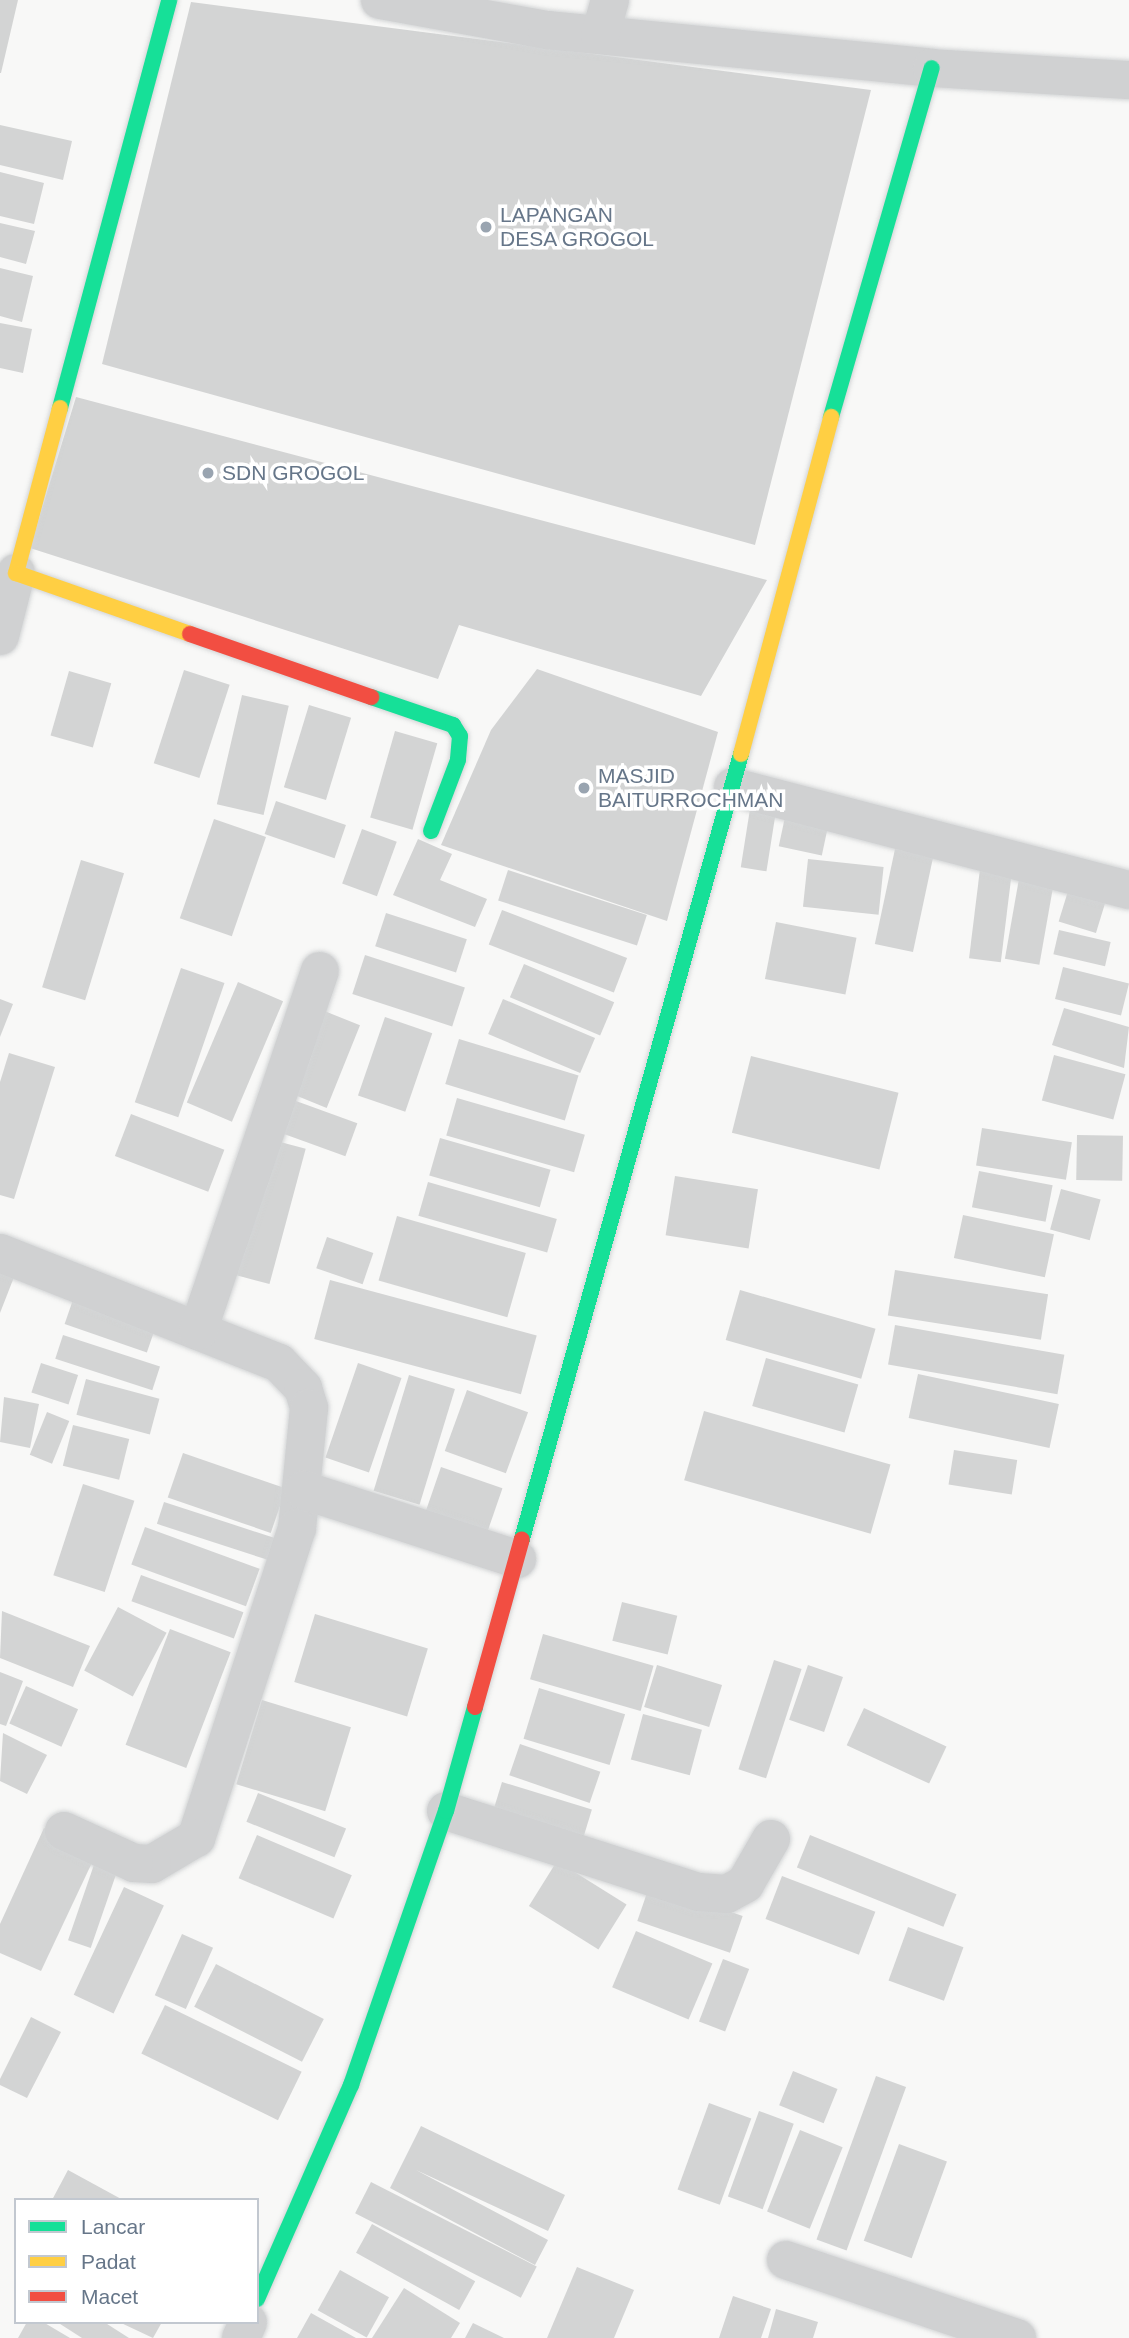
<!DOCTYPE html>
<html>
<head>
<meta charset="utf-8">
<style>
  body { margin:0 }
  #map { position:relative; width:1129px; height:2338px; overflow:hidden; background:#f8f8f7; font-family:Helvetica,sans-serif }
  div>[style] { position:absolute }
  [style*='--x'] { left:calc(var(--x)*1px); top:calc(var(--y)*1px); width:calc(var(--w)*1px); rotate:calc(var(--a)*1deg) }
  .building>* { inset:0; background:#d3d4d4; transform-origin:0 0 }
  .roads { filter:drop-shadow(0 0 2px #d3d5d6) drop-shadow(0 0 2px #d3d5d6) }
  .street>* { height:38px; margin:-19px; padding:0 19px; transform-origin:19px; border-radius:19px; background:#d0d1d2 }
  .fast>* { height:16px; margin:-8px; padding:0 8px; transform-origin:8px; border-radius:8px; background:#16e098 }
  .slow>* { height:16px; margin:-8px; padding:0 8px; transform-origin:8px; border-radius:8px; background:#ffcf43 }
  .jam>* { height:16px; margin:-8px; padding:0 8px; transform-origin:8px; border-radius:8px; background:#f24e42 }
  .dots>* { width:19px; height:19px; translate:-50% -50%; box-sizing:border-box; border:4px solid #fff; border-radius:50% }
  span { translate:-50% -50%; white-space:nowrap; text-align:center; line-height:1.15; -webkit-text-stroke:7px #fff; paint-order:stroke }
  .poi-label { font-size:21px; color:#667689 }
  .left { translate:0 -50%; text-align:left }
  .legend { position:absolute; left:14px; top:2198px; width:245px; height:126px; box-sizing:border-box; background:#fff; border:2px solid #c2c8d0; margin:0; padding:9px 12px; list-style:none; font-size:21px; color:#667689 }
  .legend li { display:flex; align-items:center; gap:14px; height:35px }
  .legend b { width:35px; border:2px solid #c2c8d0 }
</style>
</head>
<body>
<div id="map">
  <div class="building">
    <i style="clip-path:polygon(0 0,18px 0,1px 73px,0 73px)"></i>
    <i style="clip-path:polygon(191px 2px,871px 90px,755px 545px,102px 364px)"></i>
    <i style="clip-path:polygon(0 125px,72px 141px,63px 180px,0 165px)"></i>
    <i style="clip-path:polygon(0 172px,44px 183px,34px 224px,0 216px)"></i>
    <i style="clip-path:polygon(0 223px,35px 231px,26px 264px,0 257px)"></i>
    <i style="clip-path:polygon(0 268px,33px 276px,22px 322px,0 316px)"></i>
    <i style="clip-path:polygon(0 323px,32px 329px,23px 373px,0 368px)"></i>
    <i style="clip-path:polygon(76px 397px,767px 580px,701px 696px,459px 625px,438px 679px,30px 548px)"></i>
    <i style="clip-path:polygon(537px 669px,718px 732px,667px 921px,441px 845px,491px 730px)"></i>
    <i style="left:184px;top:670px;width:48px;height:98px;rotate:18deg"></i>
    <i style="left:69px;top:671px;width:44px;height:67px;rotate:16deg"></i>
    <i style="left:242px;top:695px;width:48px;height:112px;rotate:13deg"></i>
    <i style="left:309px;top:705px;width:44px;height:86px;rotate:17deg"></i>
    <i style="left:395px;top:731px;width:44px;height:90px;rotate:16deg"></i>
    <i style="left:276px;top:801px;width:74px;height:35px;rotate:19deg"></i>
    <i style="left:750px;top:809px;width:26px;height:59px;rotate:9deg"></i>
    <i style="left:785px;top:817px;width:44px;height:30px;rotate:12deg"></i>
    <i style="left:214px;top:819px;width:55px;height:105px;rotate:19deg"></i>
    <i style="left:362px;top:829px;width:37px;height:58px;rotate:20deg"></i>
    <i style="clip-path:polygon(418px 839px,452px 854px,440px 880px,487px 899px,475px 927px,393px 895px)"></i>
    <i style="left:895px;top:849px;width:39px;height:97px;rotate:12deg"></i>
    <i style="left:808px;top:859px;width:76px;height:48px;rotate:6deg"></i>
    <i style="left:81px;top:860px;width:45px;height:133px;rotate:17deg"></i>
    <i style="left:980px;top:869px;width:32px;height:90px;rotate:7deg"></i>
    <i style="left:508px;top:870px;width:146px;height:32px;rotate:18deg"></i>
    <i style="left:1020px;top:873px;width:35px;height:87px;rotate:10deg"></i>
    <i style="left:1068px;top:891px;width:39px;height:32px;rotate:17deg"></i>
    <i style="left:502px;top:910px;width:134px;height:37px;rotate:21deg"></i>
    <i style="left:386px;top:913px;width:85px;height:35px;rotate:18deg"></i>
    <i style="left:776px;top:922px;width:82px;height:58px;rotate:11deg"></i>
    <i style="left:1059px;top:930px;width:53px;height:25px;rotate:13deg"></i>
    <i style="left:365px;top:955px;width:105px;height:41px;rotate:18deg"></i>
    <i style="left:524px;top:964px;width:98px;height:36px;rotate:23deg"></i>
    <i style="left:1063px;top:967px;width:68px;height:33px;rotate:14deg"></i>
    <i style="left:181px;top:968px;width:46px;height:142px;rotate:19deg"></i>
    <i style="left:238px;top:982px;width:49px;height:131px;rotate:23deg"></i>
    <i style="clip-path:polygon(0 999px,13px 1004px,0 1037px)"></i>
    <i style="left:503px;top:999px;width:100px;height:38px;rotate:23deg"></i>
    <i style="clip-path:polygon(1064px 1008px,1129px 1027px,1124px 1068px,1052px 1045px)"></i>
    <i style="left:322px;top:1010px;width:41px;height:89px;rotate:22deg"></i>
    <i style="left:385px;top:1017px;width:50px;height:83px;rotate:19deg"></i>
    <i style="left:459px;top:1039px;width:125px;height:47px;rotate:17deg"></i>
    <i style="clip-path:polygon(9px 1053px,55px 1067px,14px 1199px,0 1195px,0 1082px)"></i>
    <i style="left:1054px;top:1055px;width:74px;height:47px;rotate:15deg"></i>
    <i style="left:751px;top:1056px;width:152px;height:79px;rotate:14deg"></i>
    <i style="left:285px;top:1097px;width:77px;height:35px;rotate:20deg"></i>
    <i style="left:457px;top:1098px;width:133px;height:39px;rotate:16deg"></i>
    <i style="left:131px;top:1114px;width:100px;height:45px;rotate:21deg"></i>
    <i style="left:982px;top:1128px;width:91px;height:38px;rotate:9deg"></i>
    <i style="left:1077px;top:1135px;width:46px;height:45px;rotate:1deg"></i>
    <i style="left:440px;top:1138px;width:115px;height:39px;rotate:16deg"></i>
    <i style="left:269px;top:1139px;width:38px;height:140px;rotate:15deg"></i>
    <i style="left:979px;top:1171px;width:75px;height:37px;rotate:11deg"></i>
    <i style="left:675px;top:1176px;width:84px;height:60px;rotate:9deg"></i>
    <i style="left:428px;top:1182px;width:134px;height:35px;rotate:16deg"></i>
    <i style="left:1061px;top:1189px;width:41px;height:42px;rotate:15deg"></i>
    <i style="left:963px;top:1215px;width:93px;height:44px;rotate:12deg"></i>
    <i style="left:397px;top:1216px;width:134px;height:67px;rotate:16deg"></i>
    <i style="left:327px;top:1237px;width:49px;height:33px;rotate:19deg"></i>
    <i style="clip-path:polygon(0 1266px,16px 1272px,0 1313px)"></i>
    <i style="left:895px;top:1270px;width:155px;height:46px;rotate:9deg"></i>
    <i style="left:330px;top:1280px;width:214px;height:61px;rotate:15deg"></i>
    <i style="left:740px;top:1290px;width:141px;height:52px;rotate:16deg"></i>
    <i style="left:76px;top:1291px;width:87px;height:35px;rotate:19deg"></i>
    <i style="left:895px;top:1325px;width:172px;height:40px;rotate:10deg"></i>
    <i style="left:63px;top:1335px;width:102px;height:25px;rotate:18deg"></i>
    <i style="left:766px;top:1358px;width:96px;height:50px;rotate:16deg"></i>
    <i style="left:41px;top:1363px;width:39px;height:31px;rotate:18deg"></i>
    <i style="left:358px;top:1363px;width:46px;height:100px;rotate:19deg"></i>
    <i style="left:918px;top:1374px;width:144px;height:45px;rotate:12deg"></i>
    <i style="left:409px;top:1375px;width:48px;height:121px;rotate:17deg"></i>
    <i style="left:86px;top:1379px;width:76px;height:37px;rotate:15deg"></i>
    <i style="left:467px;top:1390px;width:65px;height:65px;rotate:20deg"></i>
    <i style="clip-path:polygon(4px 1397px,39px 1404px,30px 1448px,0 1442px)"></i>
    <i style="left:704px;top:1411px;width:194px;height:72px;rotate:16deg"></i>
    <i style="left:47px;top:1412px;width:24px;height:46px;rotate:22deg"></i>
    <i style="left:73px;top:1425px;width:58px;height:42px;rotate:14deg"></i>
    <i style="left:954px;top:1450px;width:64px;height:35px;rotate:9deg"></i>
    <i style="left:183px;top:1453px;width:109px;height:47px;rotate:19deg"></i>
    <i style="left:441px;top:1467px;width:65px;height:59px;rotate:19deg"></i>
    <i style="left:83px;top:1484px;width:54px;height:96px;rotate:18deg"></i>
    <i style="left:164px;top:1502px;width:118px;height:23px;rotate:18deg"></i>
    <i style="left:145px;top:1527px;width:122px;height:40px;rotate:20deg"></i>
    <i style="left:141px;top:1575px;width:109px;height:28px;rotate:20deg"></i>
    <i style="left:622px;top:1602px;width:57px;height:40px;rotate:14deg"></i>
    <i style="left:118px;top:1607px;width:55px;height:72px;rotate:28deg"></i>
    <i style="clip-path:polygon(2px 1611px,90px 1646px,73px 1687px,0 1658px)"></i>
    <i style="left:315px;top:1614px;width:118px;height:71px;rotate:17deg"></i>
    <i style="left:170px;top:1629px;width:65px;height:124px;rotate:21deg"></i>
    <i style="left:543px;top:1634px;width:115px;height:47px;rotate:16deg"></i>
    <i style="left:774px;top:1660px;width:29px;height:115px;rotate:18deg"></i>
    <i style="left:657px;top:1665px;width:68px;height:44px;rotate:17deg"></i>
    <i style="left:808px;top:1665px;width:37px;height:58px;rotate:19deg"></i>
    <i style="clip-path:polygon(0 1672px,23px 1681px,6px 1726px,0 1724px)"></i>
    <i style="left:26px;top:1686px;width:57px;height:41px;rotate:24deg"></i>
    <i style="left:539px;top:1688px;width:90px;height:53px;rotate:17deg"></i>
    <i style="left:262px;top:1700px;width:93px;height:88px;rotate:17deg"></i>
    <i style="left:864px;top:1708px;width:91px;height:41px;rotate:25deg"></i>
    <i style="left:643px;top:1714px;width:61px;height:47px;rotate:15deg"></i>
    <i style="clip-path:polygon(3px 1733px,47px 1755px,27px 1794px,0 1781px)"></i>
    <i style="left:520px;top:1744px;width:85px;height:33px;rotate:19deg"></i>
    <i style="left:502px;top:1782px;width:94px;height:41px;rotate:17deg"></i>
    <i style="left:258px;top:1793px;width:95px;height:31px;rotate:22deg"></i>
    <i style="clip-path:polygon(44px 1828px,97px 1852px,41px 1971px,0 1953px,0 1924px)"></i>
    <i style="left:257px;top:1835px;width:103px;height:47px;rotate:23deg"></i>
    <i style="left:810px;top:1835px;width:158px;height:35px;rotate:22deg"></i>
    <i style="left:97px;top:1856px;width:24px;height:89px;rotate:19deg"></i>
    <i style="left:557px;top:1861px;width:82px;height:53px;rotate:32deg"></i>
    <i style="left:782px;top:1876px;width:100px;height:46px;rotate:21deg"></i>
    <i style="left:650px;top:1884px;width:98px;height:39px;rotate:19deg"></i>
    <i style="left:124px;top:1887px;width:44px;height:119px;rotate:25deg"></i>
    <i style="left:908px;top:1927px;width:59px;height:57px;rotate:20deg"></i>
    <i style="left:636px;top:1931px;width:83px;height:61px;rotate:23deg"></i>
    <i style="left:182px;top:1934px;width:34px;height:67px;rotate:24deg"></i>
    <i style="left:723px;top:1959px;width:28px;height:67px;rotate:21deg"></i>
    <i style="left:216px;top:1964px;width:121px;height:48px;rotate:27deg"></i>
    <i style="left:165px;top:2005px;width:152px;height:54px;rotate:26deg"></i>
    <i style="clip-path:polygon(31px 2017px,61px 2032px,27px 2098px,0 2085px,0 2079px)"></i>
    <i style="left:793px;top:2071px;width:48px;height:37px;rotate:22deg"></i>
    <i style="left:876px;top:2076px;width:32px;height:174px;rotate:20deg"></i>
    <i style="left:709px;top:2103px;width:45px;height:92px;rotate:20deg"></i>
    <i style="left:759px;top:2111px;width:37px;height:91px;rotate:20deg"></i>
    <i style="clip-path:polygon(421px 2126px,565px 2195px,548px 2231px,416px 2170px,548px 2240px,535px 2265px,390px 2188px)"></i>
    <i style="left:800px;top:2130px;width:46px;height:88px;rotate:22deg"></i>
    <i style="left:899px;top:2144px;width:51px;height:103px;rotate:20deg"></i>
    <i style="clip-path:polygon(68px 2170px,123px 2200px,52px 2200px)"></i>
    <i style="left:371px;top:2182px;width:186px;height:35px;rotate:27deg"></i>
    <i style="left:372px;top:2224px;width:118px;height:33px;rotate:29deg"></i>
    <i style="clip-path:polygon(577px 2267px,634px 2290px,614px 2338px,547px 2338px)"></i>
    <i style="left:340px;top:2270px;width:56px;height:46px;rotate:29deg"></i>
    <i style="clip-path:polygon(404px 2288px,460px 2323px,451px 2338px,372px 2338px)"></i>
    <i style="clip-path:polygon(733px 2296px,771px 2309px,761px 2338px,719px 2338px)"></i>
    <i style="clip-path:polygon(776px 2309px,818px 2322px,813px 2338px,768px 2338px)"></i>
    <i style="clip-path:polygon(311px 2313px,356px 2338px,297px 2338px)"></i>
    <i style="clip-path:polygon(27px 2322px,43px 2322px,70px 2338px,18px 2338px)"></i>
    <i style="clip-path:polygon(57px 2322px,104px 2322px,129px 2338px,82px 2338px)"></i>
    <i style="clip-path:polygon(119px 2322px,162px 2322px,153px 2338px)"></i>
    <i style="clip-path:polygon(473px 2323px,504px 2338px,465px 2338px)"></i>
  </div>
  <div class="roads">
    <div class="street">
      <i style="--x:380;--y:0;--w:170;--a:10.2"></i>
      <i style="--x:547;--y:30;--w:387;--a:5.6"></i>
      <i style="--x:932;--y:68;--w:197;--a:3.5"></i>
      <i style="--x:600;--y:35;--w:36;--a:-74"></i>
      <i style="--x:0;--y:636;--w:65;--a:-75.7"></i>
      <i style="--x:733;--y:787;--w:409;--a:14.6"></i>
      <i style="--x:0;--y:1253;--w:300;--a:21.5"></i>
      <i style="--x:279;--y:1363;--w:35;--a:46"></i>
      <i style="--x:303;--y:1388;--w:21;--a:73"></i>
      <i style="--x:309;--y:1408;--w:121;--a:95.7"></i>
      <i style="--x:297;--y:1528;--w:326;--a:108"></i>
      <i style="--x:196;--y:1838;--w:51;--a:149.4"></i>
      <i style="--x:152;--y:1864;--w:18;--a:-177"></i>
      <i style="--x:134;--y:1863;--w:77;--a:-155.4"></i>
      <i style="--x:198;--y:1331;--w:380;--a:-71.3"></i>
      <i style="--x:303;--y:1490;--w:225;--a:17.9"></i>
      <i style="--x:446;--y:1811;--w:265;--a:17.8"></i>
      <i style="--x:698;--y:1892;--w:29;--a:4"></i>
      <i style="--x:727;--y:1894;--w:21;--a:-29"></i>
      <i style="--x:745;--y:1884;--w:52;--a:-60"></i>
      <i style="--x:786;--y:2260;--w:244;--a:18.7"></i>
      <i style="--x:241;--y:2338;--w:17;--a:-66"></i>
    </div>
    <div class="fast">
      <i style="--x:60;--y:408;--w:422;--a:-75"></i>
      <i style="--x:831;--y:417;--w:363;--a:-73.9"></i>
      <i style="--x:371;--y:697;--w:87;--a:18.9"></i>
      <i style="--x:453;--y:725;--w:13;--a:58"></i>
      <i style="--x:460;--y:736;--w:24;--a:95"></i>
      <i style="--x:458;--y:760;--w:76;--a:110.8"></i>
      <i style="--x:522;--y:1539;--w:815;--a:-74.41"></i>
      <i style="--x:257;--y:2299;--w:234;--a:-66.3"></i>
      <i style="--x:351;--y:2085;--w:290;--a:-70.9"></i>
      <i style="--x:446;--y:1811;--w:108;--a:-74.4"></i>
    </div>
    <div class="slow">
      <i style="--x:60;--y:408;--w:171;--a:104.9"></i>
      <i style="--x:16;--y:573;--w:184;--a:19.3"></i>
      <i style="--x:741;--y:754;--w:349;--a:-75"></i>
    </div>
    <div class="jam">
      <i style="--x:190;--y:634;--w:192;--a:19.2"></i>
      <i style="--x:475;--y:1707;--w:174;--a:-74.4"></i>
    </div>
  </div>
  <div class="dots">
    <i style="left:486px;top:227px;background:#99a4b0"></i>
    <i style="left:208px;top:473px;background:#99a4b0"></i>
    <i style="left:584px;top:788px;background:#99a4b0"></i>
  </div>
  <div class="poi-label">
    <span class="left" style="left:500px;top:227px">LAPANGAN<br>DESA GROGOL</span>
    <span class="left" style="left:222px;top:473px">SDN GROGOL</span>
    <span class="left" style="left:598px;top:788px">MASJID<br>BAITURROCHMAN</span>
  </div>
  <ul class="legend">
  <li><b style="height:9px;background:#16e098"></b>Lancar</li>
  <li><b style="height:9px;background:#ffcf43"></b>Padat</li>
  <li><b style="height:9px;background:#f24e42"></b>Macet</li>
  </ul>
</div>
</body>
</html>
